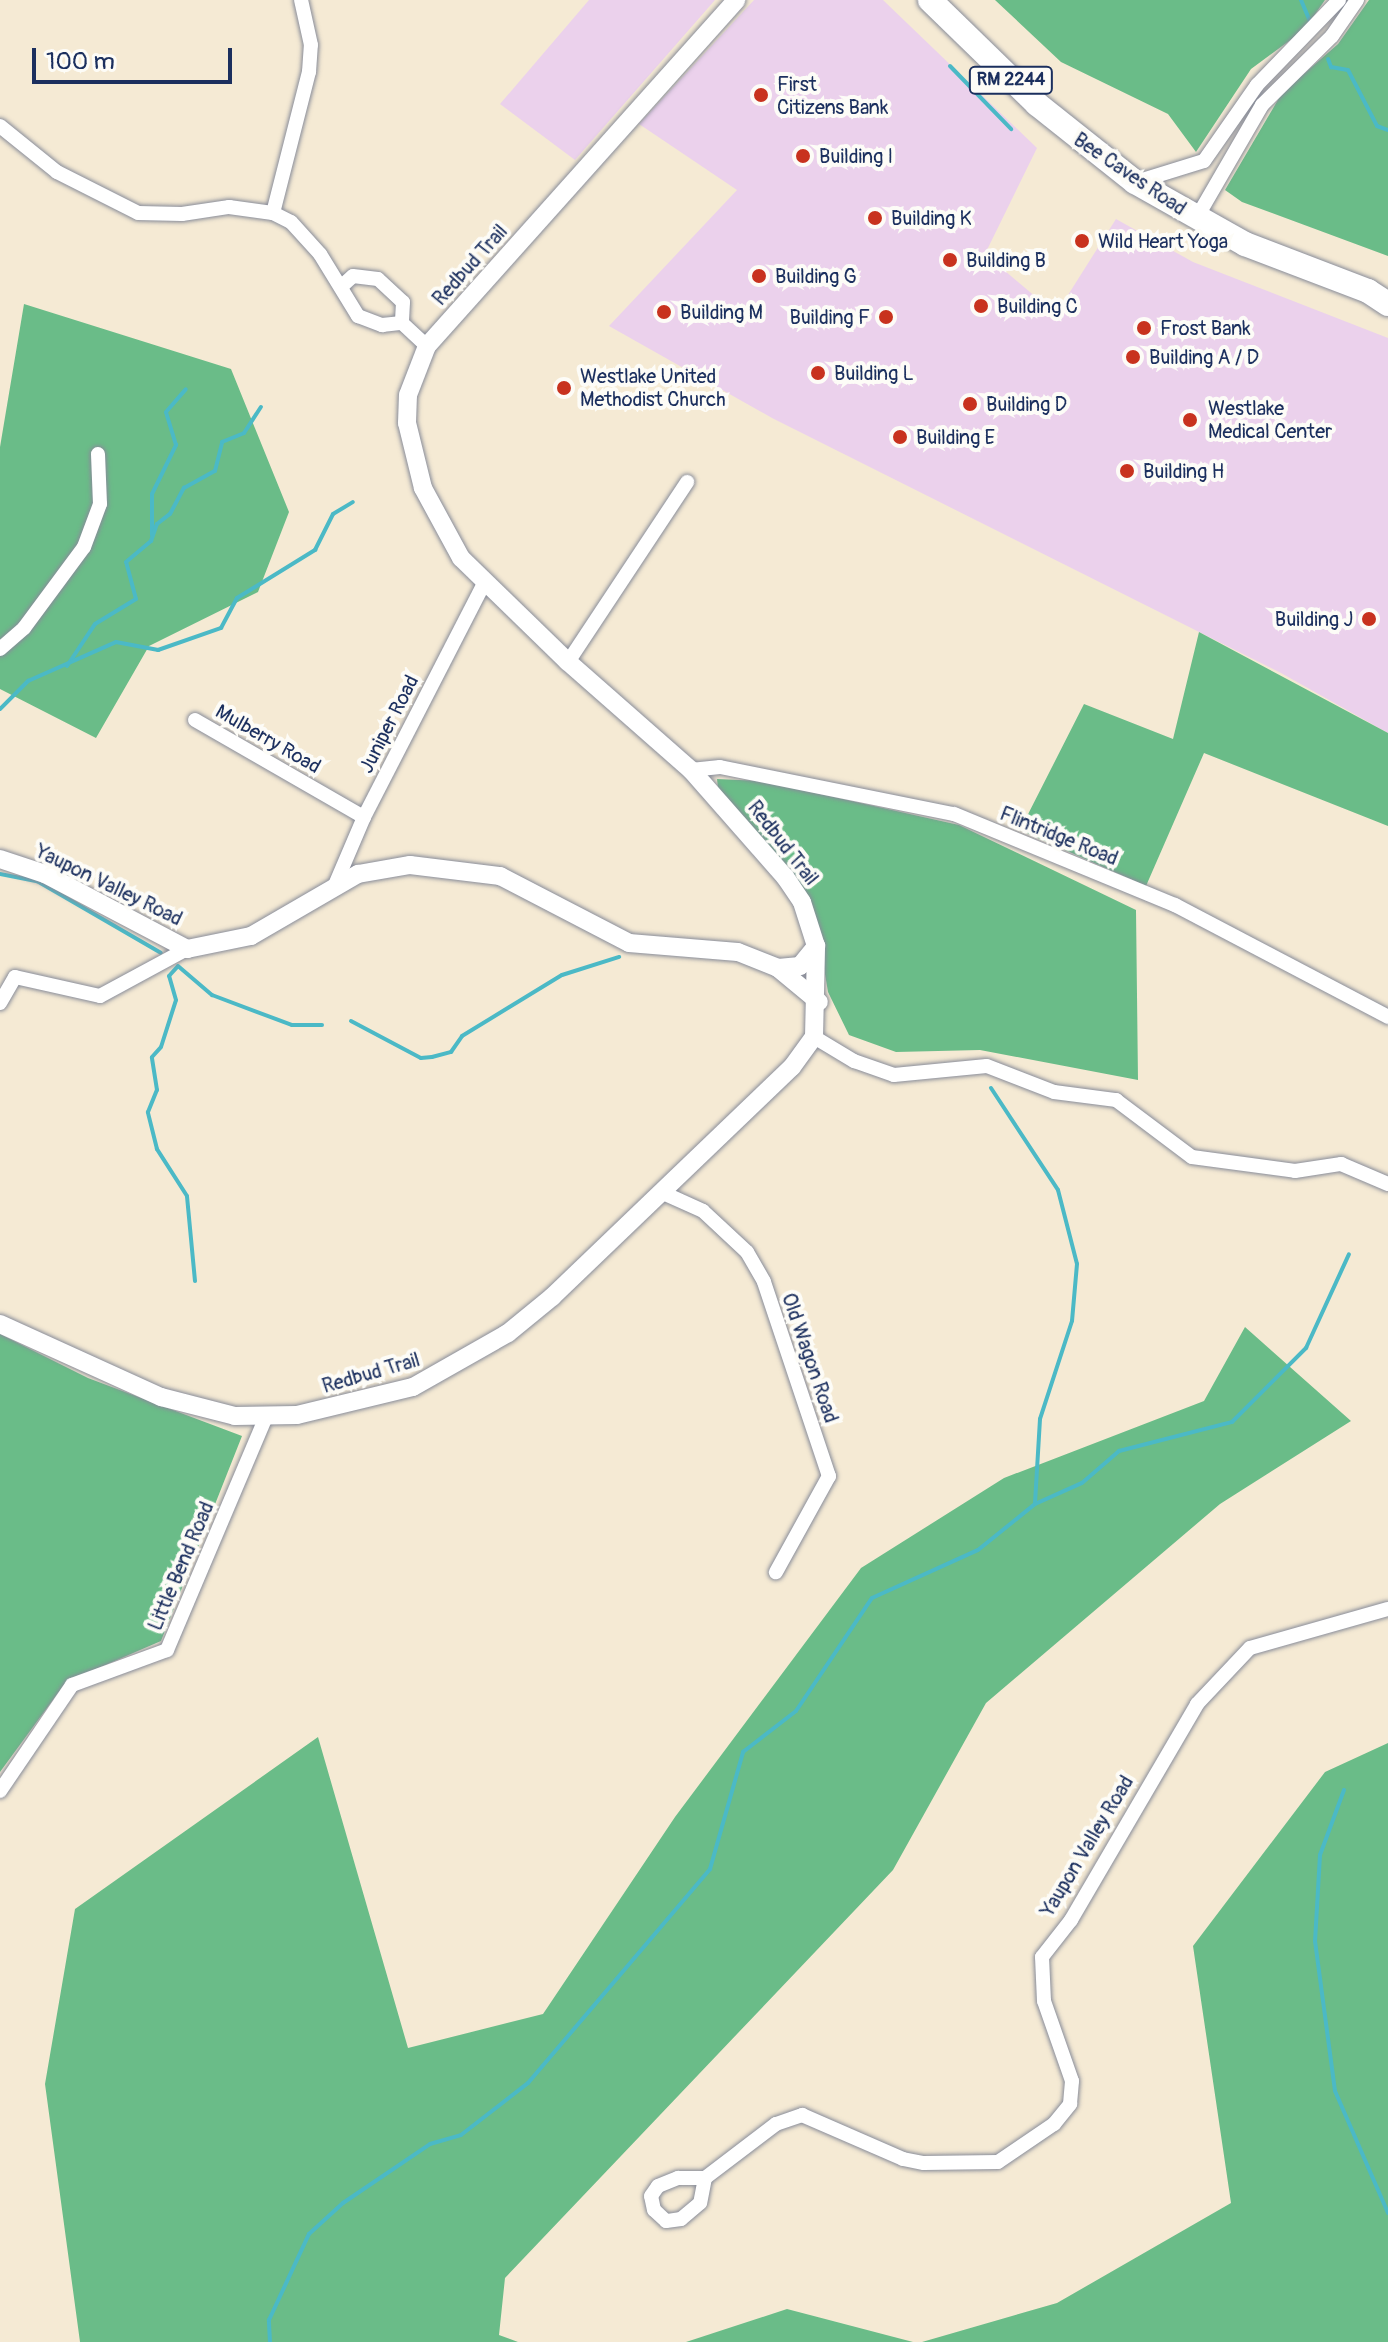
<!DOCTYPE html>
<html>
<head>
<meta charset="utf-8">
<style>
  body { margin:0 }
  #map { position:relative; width:1388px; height:2342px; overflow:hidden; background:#f5ead4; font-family:Pangolin,sans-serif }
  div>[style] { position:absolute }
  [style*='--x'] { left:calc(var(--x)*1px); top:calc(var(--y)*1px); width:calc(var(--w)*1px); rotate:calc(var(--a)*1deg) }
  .built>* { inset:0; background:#ebd1ec }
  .forest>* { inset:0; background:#6abc88 }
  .stream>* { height:4px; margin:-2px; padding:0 2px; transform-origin:2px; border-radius:2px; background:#4bb9c6 }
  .roads { filter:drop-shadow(0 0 2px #888c99) drop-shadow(0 0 2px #888c99) }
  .minor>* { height:14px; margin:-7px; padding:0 7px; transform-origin:7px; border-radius:7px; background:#fff }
  .tertiary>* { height:18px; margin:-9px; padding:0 9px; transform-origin:9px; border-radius:9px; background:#fff }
  .primary>* { height:24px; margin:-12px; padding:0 12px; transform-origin:12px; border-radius:12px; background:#fff }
  .dots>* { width:22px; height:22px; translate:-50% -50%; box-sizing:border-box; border:4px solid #fdfcf7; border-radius:50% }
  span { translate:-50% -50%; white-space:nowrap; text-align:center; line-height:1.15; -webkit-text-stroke:8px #fdfcf7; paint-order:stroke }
  .shield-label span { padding:2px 6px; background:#fdfcf7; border:2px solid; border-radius:6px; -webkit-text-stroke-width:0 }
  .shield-label { font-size:18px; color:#1b2f5e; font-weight:700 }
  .poi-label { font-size:20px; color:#1b2f5e }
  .left { translate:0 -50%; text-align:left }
  .right { translate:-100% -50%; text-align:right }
  .street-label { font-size:20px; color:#1b2f5e }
  .scale { position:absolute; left:32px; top:48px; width:200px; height:36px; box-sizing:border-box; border:4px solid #1b2f5e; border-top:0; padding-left:10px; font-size:24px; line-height:28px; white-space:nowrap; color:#1b2f5e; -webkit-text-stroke:6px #fdfcf7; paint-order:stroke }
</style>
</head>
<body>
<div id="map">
  <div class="built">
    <i style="clip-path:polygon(589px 0,715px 0,575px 160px,500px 104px)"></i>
    <i style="clip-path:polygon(754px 0,883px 0,1037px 148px,985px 254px,1056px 314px,1116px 219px,1193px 262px,1388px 338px,1388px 733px,1281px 673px,772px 418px,609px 326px,737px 190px,639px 124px)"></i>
  </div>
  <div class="forest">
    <i style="clip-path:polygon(995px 0,1325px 0,1304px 30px,1251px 69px,1196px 152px,1168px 114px,1061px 62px)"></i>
    <i style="clip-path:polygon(1369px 0,1388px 0,1388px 256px,1242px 202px,1225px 190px,1282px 93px,1338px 44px)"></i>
    <i style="clip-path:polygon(24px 304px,231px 369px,289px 512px,258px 592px,149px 646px,96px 738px,0 689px,0 447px)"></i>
    <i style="clip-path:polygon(1199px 632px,1388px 733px,1388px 826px,1204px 753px,1146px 886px,1020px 830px,1084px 704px,1173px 739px)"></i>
    <i style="clip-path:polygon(717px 779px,762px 781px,959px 825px,1136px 910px,1138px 1080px,980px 1050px,896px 1052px,849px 1035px,828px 992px,816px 920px,718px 788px)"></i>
    <i style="clip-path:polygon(1245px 1327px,1351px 1421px,1220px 1504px,986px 1703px,893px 1870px,505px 2278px,499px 2335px,518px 2342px,80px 2342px,45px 2084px,75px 1909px,318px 1737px,408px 2048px,543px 2014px,675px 1817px,861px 1568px,1004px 1478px,1204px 1401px)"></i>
    <i style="clip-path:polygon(0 1334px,88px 1378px,242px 1436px,161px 1641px,66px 1682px,0 1772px)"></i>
    <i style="clip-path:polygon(1388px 1743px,1388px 2342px,922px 2342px,1057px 2303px,1231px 2203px,1193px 1946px,1325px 1772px)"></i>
    <i style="clip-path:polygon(787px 2309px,913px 2342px,686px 2342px)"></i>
  </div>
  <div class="stream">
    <i style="--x:1301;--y:0;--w:23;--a:67"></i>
    <i style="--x:1328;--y:59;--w:9;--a:69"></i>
    <i style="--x:1331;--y:67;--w:17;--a:10"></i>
    <i style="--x:1348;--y:70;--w:63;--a:62.6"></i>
    <i style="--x:1377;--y:126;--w:12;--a:20"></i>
    <i style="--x:950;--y:66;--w:88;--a:45.9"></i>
    <i style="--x:152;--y:535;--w:41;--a:-90"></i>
    <i style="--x:152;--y:494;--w:55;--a:-63.9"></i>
    <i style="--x:176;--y:445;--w:34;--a:-107"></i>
    <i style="--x:166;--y:412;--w:30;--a:-49"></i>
    <i style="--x:67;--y:666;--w:50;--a:-56.3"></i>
    <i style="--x:95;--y:624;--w:48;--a:-31.4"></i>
    <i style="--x:136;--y:599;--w:38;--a:-105"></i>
    <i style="--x:126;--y:562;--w:33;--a:-40"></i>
    <i style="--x:151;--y:541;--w:18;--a:-71"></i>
    <i style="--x:157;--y:524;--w:16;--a:-38"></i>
    <i style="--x:170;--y:514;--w:30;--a:-62"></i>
    <i style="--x:184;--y:488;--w:35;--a:-29"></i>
    <i style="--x:215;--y:471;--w:30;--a:-76"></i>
    <i style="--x:222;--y:442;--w:24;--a:-22"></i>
    <i style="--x:244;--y:433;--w:31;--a:-57"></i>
    <i style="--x:0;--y:709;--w:40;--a:-45"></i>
    <i style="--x:28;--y:681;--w:96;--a:-23.9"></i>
    <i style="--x:116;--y:642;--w:43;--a:10.8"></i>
    <i style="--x:158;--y:650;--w:67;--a:-19.2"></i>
    <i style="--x:221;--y:628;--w:34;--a:-62"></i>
    <i style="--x:237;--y:598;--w:92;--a:-31.6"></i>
    <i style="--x:315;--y:550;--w:40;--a:-63.4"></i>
    <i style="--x:333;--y:514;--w:23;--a:-31"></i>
    <i style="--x:0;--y:874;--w:38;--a:11"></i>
    <i style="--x:37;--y:881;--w:143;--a:30.1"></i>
    <i style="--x:351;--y:1021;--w:79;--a:27.9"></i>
    <i style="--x:421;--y:1058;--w:11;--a:-5"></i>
    <i style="--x:432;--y:1057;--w:20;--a:-15"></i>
    <i style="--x:451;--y:1052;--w:19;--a:-55"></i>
    <i style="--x:462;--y:1036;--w:117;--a:-31.4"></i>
    <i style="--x:562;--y:975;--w:60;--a:-17.5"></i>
    <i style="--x:991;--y:1088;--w:122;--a:56.7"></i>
    <i style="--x:1058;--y:1190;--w:76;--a:75.6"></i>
    <i style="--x:1077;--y:1264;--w:57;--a:95"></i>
    <i style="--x:1072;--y:1321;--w:103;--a:108.1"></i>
    <i style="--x:1040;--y:1419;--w:85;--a:93.4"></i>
    <i style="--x:195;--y:1281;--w:85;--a:-95.4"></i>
    <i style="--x:187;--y:1196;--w:56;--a:-122.6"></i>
    <i style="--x:157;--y:1149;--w:38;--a:-104"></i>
    <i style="--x:148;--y:1112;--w:24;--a:-68"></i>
    <i style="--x:157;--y:1090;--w:33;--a:-99"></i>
    <i style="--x:152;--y:1057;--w:13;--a:-48"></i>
    <i style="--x:161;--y:1047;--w:49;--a:-72.3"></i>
    <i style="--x:176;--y:1000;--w:25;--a:-106"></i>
    <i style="--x:169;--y:976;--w:13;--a:-48"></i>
    <i style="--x:178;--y:966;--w:45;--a:40.5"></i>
    <i style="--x:212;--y:995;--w:85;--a:20.6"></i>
    <i style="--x:292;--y:1025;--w:30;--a:0"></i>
    <i style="--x:1344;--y:1790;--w:69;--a:110.3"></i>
    <i style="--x:1320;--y:1855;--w:86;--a:93.3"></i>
    <i style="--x:1315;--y:1941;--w:151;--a:82.4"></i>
    <i style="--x:1335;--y:2091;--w:133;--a:66.5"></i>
    <i style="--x:270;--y:2342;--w:22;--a:-93"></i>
    <i style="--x:269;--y:2320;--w:95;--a:-65.1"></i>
    <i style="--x:309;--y:2234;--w:46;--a:-42.4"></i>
    <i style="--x:343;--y:2203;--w:105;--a:-34.1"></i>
    <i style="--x:430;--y:2144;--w:32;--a:-16"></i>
    <i style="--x:461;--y:2135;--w:85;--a:-37.8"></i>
    <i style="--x:528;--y:2083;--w:281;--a:-49.6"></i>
    <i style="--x:710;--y:1869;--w:122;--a:-74.2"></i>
    <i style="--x:743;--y:1752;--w:67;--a:-37.7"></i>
    <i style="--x:796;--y:1711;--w:136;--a:-56.1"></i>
    <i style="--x:872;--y:1598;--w:116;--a:-24.4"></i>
    <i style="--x:978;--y:1550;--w:73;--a:-38.9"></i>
    <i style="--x:1035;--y:1504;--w:51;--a:-24.1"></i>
    <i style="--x:1082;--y:1483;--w:49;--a:-40.9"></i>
    <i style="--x:1119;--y:1451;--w:117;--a:-14.4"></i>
    <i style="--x:1232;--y:1422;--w:105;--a:-45"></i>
    <i style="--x:1306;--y:1348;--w:103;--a:-65.4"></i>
  </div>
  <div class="roads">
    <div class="minor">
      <i style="--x:0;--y:126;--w:73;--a:38.9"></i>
      <i style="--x:57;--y:172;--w:91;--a:26.8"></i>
      <i style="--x:138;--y:213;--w:44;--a:1.3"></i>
      <i style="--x:182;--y:214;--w:48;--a:-8.5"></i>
      <i style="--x:229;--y:207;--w:44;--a:7.8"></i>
      <i style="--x:273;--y:213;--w:20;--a:27"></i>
      <i style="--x:291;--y:222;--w:43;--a:47.8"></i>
      <i style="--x:320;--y:254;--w:73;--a:58.5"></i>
      <i style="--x:358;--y:316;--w:26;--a:21"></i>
      <i style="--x:382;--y:325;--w:20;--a:-6"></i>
      <i style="--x:1136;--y:182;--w:71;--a:-17.2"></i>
      <i style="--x:1204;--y:161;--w:93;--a:-55.1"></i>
      <i style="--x:1257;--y:85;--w:118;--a:-46"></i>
      <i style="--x:273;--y:213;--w:146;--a:-75.7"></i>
      <i style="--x:309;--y:72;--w:27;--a:-86"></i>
      <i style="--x:311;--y:45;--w:46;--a:-102.5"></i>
      <i style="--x:1196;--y:219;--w:132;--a:-59.9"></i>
      <i style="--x:1262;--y:105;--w:98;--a:-44.6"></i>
      <i style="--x:1332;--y:36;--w:44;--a:-55.2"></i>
      <i style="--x:343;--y:285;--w:13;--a:-42"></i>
      <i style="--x:353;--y:276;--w:25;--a:7"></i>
      <i style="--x:378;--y:279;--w:34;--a:43"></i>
      <i style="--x:403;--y:302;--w:21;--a:93"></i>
      <i style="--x:402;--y:323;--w:34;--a:43"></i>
      <i style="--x:0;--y:649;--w:32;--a:-41"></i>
      <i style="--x:24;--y:628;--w:101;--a:-53.5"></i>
      <i style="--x:84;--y:547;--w:46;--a:-69.6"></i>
      <i style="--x:100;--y:504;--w:50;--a:-92.3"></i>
      <i style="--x:568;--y:662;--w:216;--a:-56.5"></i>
      <i style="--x:195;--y:720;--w:195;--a:29.9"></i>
      <i style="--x:691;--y:770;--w:29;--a:-6"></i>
      <i style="--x:720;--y:767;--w:239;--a:11.4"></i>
      <i style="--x:954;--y:814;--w:239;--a:22.4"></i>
      <i style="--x:1175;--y:905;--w:241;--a:27.7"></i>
      <i style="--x:335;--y:885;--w:74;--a:-66.9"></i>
      <i style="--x:364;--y:817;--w:262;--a:-62.8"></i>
      <i style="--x:0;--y:1003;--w:30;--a:-60"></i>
      <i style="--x:15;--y:977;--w:87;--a:12.6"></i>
      <i style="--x:100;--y:996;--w:99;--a:-28.4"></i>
      <i style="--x:814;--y:1037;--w:47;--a:31"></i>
      <i style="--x:854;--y:1061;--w:42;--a:19.3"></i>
      <i style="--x:894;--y:1075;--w:93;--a:-5.5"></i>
      <i style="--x:987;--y:1066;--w:72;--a:21.2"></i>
      <i style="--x:1054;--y:1092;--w:63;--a:7.4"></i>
      <i style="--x:1116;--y:1100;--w:95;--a:36.9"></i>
      <i style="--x:1192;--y:1157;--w:104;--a:7.7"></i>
      <i style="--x:1295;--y:1171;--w:47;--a:-8.7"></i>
      <i style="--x:1341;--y:1164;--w:51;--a:23.1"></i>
      <i style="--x:661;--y:1192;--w:46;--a:24.3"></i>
      <i style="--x:703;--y:1211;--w:60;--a:43"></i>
      <i style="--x:747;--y:1252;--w:34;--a:60"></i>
      <i style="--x:764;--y:1282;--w:205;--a:71.5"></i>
      <i style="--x:829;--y:1476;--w:110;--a:118.9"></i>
      <i style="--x:0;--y:1791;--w:128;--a:-55.8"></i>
      <i style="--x:72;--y:1685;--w:101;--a:-20.2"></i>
      <i style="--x:167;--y:1650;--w:251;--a:-67"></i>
      <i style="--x:705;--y:2178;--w:25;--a:101"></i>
      <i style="--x:700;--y:2203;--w:25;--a:140"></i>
      <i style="--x:681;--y:2219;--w:15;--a:172"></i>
      <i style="--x:666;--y:2221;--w:16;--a:-137"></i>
      <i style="--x:654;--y:2210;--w:14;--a:-102"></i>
      <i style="--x:651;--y:2196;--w:12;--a:-55"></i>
      <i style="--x:658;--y:2186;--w:22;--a:-22"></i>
      <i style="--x:678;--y:2178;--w:27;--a:0"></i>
      <i style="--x:705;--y:2178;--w:89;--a:-37.3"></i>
      <i style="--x:776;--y:2124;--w:28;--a:-19"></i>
      <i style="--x:802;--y:2115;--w:110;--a:23.5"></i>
      <i style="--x:903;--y:2159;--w:21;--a:11"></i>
      <i style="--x:924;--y:2163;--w:74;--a:-0.8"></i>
      <i style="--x:998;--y:2162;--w:68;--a:-34.2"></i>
      <i style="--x:1054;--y:2124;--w:26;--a:-51"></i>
      <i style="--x:1070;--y:2104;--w:23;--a:-85"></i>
      <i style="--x:1072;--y:2081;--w:85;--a:-109.3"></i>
      <i style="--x:1044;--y:2001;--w:44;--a:-92.6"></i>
      <i style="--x:1042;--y:1957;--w:47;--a:-51.9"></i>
      <i style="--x:1071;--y:1920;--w:250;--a:-59.7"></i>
      <i style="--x:1197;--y:1704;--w:77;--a:-46.6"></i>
      <i style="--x:1250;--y:1648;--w:143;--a:-15.8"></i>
    </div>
    <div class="tertiary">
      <i style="--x:0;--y:859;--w:47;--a:18.4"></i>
      <i style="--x:45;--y:874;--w:161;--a:27.8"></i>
      <i style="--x:187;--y:949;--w:65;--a:-11.5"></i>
      <i style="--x:251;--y:936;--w:124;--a:-30.1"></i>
      <i style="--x:358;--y:874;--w:53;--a:-9.8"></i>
      <i style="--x:410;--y:865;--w:91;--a:7"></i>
      <i style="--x:500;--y:876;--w:145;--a:27.4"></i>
      <i style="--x:629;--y:943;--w:109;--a:4.7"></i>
      <i style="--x:738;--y:952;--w:43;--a:21.8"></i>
      <i style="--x:778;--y:968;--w:53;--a:39.7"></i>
      <i style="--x:778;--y:968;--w:22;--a:-5"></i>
      <i style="--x:800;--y:966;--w:26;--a:-51"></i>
      <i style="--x:0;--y:1324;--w:177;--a:24.4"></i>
      <i style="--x:161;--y:1397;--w:76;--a:14.4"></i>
      <i style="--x:235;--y:1416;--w:62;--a:-0.9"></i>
      <i style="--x:297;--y:1415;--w:119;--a:-13.6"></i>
      <i style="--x:413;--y:1387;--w:109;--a:-29.6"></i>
      <i style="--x:508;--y:1333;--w:57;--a:-39.3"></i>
      <i style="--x:552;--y:1297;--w:332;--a:-43.8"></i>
      <i style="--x:792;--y:1067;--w:37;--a:-54"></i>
      <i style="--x:814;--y:1037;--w:91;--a:-88.7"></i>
      <i style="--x:816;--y:946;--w:46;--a:-107.7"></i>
      <i style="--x:802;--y:902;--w:30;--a:-124"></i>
      <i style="--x:785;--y:877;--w:142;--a:-131.3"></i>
      <i style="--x:691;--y:770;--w:164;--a:-138.7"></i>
      <i style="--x:568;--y:662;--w:149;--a:-135.8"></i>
      <i style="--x:461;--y:558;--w:80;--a:-118.5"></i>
      <i style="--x:423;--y:488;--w:67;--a:-103.8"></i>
      <i style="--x:407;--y:423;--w:28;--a:-88"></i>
      <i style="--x:408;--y:395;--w:53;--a:-68.8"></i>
      <i style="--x:427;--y:346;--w:464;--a:-48.2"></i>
    </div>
    <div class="primary">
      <i style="--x:930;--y:0;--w:149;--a:44.2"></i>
      <i style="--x:1037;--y:104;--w:125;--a:38.5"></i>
      <i style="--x:1135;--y:182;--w:126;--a:29.4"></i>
      <i style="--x:1245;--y:244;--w:132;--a:20.9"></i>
      <i style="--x:1368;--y:291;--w:24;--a:33"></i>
    </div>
  </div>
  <div class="dots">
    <i style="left:761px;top:95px;background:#c8321e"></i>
    <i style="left:803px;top:156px;background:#c8321e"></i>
    <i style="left:875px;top:218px;background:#c8321e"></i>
    <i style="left:1082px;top:241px;background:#c8321e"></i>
    <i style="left:950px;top:260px;background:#c8321e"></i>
    <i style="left:759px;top:276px;background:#c8321e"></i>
    <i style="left:981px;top:306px;background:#c8321e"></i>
    <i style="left:664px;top:312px;background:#c8321e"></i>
    <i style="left:886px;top:317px;background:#c8321e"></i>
    <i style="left:1144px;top:328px;background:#c8321e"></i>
    <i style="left:1133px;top:357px;background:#c8321e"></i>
    <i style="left:818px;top:373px;background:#c8321e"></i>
    <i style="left:564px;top:388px;background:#c8321e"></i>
    <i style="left:970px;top:404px;background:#c8321e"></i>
    <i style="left:1190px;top:420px;background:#c8321e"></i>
    <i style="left:900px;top:437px;background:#c8321e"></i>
    <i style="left:1127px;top:471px;background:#c8321e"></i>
    <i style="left:1369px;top:619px;background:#c8321e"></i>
  </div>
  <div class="shield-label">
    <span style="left:1011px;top:80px">RM 2244</span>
  </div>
  <div class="poi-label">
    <span class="left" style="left:777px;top:96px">First<br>Citizens Bank</span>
    <span class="left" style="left:819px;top:156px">Building I</span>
    <span class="left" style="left:891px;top:218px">Building K</span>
    <span class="left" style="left:1098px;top:241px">Wild Heart Yoga</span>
    <span class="left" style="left:966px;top:260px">Building B</span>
    <span class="left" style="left:775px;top:276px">Building G</span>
    <span class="left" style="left:997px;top:306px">Building C</span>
    <span class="left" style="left:680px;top:312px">Building M</span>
    <span class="right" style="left:870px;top:317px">Building F</span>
    <span class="left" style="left:1160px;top:328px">Frost Bank</span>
    <span class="left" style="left:1149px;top:357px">Building A / D</span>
    <span class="left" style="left:834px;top:373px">Building L</span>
    <span class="left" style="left:580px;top:388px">Westlake United<br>Methodist Church</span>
    <span class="left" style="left:986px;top:404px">Building D</span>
    <span class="left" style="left:1208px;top:420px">Westlake<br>Medical Center</span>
    <span class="left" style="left:916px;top:437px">Building E</span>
    <span class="left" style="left:1143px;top:471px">Building H</span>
    <span class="right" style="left:1353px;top:619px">Building J</span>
  </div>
  <div class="street-label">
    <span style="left:1130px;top:174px;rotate:34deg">Bee Caves Road</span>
    <span style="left:470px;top:265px;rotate:-48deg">Redbud Trail</span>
    <span style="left:389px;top:724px;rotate:-63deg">Juniper Road</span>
    <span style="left:268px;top:739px;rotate:30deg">Mulberry Road</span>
    <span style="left:1059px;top:836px;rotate:22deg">Flintridge Road</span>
    <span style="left:783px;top:843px;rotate:52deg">Redbud Trail</span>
    <span style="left:109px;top:885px;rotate:26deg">Yaupon Valley Road</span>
    <span style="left:810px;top:1358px;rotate:71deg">Old Wagon Road</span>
    <span style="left:371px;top:1373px;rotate:-16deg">Redbud Trail</span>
    <span style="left:181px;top:1566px;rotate:-67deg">Little Bend Road</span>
    <span style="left:1087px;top:1846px;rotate:-59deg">Yaupon Valley Road</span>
  </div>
  <div class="scale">100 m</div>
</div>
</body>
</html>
